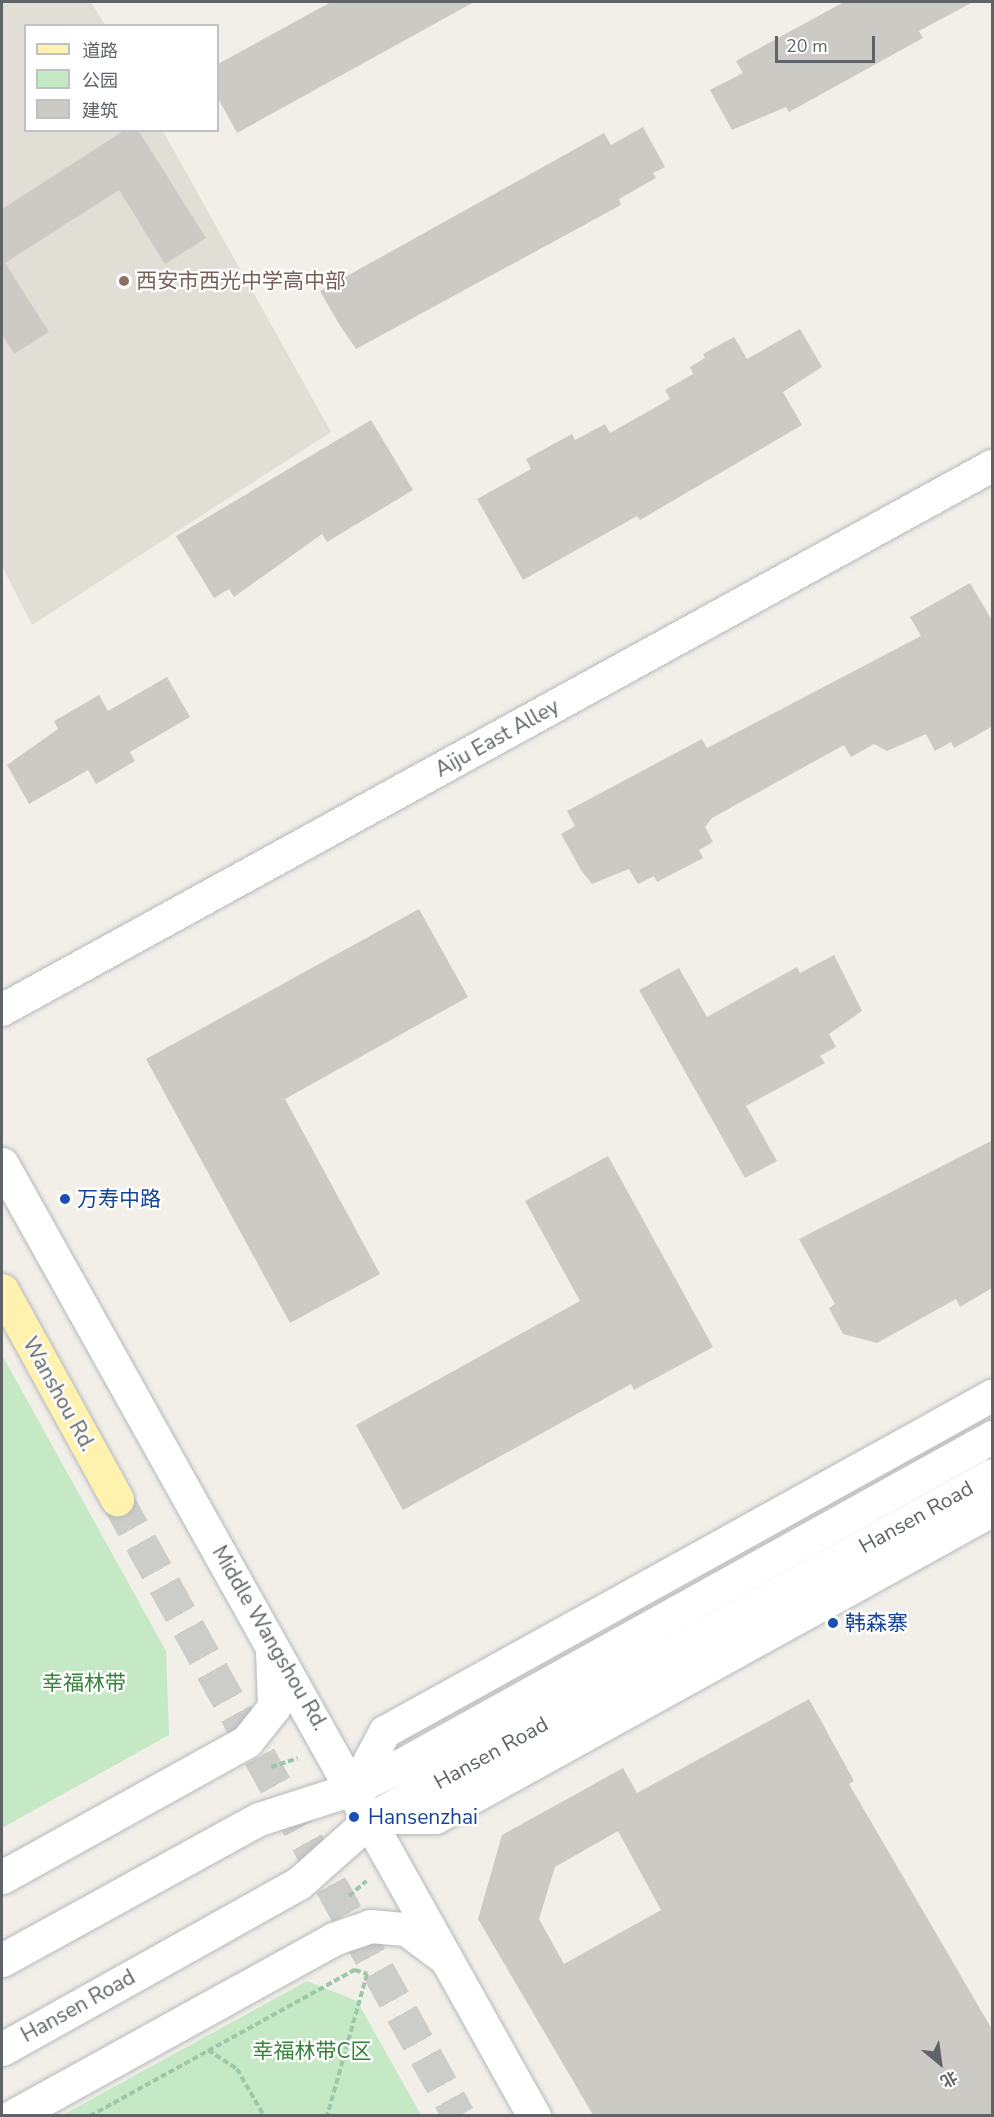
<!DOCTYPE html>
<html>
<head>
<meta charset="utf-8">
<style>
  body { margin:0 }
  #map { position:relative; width:994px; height:2117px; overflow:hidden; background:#f1efe8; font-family:"Nunito Sans","Noto Sans SC",sans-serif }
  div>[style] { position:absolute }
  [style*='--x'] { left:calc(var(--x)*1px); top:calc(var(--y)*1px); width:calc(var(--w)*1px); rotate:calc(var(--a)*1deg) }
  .education>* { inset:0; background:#e1ded6 }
  .green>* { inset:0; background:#c5e8c5 }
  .building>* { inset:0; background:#cccac5 }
  .primary-tunnel>* { height:33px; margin-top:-16.5px; transform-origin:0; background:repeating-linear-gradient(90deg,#ccccc8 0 33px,transparent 0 49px) }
  .path>* { height:4px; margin-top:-2px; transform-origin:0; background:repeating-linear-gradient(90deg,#9cc7a9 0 6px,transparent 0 9px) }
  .roads { filter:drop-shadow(0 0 2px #b5b8bc) drop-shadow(0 0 2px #b5b8bc) }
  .minor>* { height:32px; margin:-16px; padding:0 16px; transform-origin:16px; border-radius:16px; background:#fff }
  .secondary>* { height:33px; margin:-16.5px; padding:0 16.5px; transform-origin:16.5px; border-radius:16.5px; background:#fff }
  .primary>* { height:33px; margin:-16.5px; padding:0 16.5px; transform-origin:16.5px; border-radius:16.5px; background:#fff2af }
  .dots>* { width:16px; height:16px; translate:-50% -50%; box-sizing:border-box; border:3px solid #fff; border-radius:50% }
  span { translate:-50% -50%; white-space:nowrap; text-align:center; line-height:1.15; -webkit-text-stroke:4.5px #fff; paint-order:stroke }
  .education-label { font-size:21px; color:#785e54 }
  .left { translate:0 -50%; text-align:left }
  .street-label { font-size:21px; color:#5f6368 }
  .transit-label { font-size:21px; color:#164399 }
  .park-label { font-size:21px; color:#348238 }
  .frame { position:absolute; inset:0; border:3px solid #5f6368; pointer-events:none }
  .legend { position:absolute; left:24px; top:24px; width:195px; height:108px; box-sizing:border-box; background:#fff; border:2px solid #bfc1c3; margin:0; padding:8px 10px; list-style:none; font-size:18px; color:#5f6368 }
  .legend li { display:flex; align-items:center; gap:12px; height:30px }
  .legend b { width:30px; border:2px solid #bfc1c3 }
  .north { position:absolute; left:910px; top:2033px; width:60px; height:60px; -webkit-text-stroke:4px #fff; paint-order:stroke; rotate:151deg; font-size:16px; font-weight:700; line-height:24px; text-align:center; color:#5f6368 }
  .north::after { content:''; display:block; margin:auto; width:21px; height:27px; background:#5f6368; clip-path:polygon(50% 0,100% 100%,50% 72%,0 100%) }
  .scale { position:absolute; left:775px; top:36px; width:100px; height:27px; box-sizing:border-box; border:3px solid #5f6368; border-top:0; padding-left:8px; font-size:18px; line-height:21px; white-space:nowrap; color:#5f6368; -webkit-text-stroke:4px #fff; paint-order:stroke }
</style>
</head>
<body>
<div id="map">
  <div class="education">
    <i style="clip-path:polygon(2px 2px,91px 2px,105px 25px,26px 26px,26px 130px,163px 131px,331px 432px,32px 625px,2px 566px)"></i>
  </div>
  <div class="green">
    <i style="clip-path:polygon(2px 1355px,166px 1651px,169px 1735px,2px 1828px)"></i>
    <i style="clip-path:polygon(307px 1981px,357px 2001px,421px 2115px,63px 2115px)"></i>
  </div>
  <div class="building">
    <i style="clip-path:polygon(331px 2px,474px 2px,237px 133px,218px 98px,218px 64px)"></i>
    <i style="clip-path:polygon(844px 2px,973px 2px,919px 31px,923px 38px,789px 112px,786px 107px,732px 130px,710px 90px,743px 73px,736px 61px)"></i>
    <i style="clip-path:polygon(643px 127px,665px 167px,653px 173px,656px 178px,619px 199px,621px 205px,356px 349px,339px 324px,320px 291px,604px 133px,611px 145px)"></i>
    <i style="clip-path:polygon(125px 130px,138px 130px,206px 238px,165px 264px,119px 190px,5px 263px,49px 332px,14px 354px,2px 334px,2px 209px)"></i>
    <i style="clip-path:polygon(800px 329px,822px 367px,783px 392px,802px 425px,640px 520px,637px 516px,523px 580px,477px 499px,531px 469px,526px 459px,572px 434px,575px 440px,605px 424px,610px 433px,670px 399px,665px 390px,693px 374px,690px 367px,705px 358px,703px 354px,734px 337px,747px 359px)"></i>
    <i style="clip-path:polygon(371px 420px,413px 490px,327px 542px,322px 534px,234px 597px,229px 589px,214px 598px,176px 536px)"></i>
    <i style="clip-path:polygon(970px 583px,993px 622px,993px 726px,954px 748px,951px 742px,935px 751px,926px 734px,887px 751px,874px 744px,851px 757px,844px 745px,712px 818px,705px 827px,713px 842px,699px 850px,703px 858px,657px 882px,654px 876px,638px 884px,629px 869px,592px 884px,581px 870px,561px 834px,575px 826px,567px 811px,702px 739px,707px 748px,921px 636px,910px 617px)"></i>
    <i style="clip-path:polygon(167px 677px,190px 717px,130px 752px,135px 761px,96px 784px,88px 770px,29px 804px,7px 765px,58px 729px,54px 721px,99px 695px,108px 711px)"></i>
    <i style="clip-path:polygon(419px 909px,468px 997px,285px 1099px,380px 1274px,290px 1323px,146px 1059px)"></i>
    <i style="clip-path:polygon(834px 955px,862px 1011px,829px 1034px,836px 1047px,820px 1056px,825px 1063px,746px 1106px,777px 1161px,745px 1178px,639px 990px,679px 968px,707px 1017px,797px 967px,800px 973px)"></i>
    <i style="clip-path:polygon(993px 1140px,992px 1288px,960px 1307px,956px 1299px,877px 1343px,843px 1334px,829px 1308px,835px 1304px,799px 1239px)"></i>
    <i style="clip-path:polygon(608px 1156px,713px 1347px,634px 1390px,631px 1384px,403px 1510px,356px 1425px,580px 1301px,525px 1201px)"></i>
    <i style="clip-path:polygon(evenodd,809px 1699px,854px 1781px,849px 1784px,993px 2031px,993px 2115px,593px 2115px,478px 1919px,502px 1835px,623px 1768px,637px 1793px,809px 1699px,618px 1831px,661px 1910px,564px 1964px,539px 1919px,555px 1867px,618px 1831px)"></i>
  </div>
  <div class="primary-tunnel">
    <i style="--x:117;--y:1499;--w:705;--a:61"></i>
  </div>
  <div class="path">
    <i style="--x:271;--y:1767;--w:28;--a:-18"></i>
    <i style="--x:349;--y:1896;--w:23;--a:-41"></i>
    <i style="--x:208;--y:2050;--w:35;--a:33"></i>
    <i style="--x:237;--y:2069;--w:54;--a:60.1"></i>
    <i style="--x:90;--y:2116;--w:303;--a:-28.9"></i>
    <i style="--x:355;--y:1970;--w:13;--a:18"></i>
    <i style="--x:367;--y:1974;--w:148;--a:105.7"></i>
  </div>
  <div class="roads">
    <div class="minor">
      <i style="--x:2;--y:1010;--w:1130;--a:-28.79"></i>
      <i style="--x:355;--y:1788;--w:64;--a:-61.8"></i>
      <i style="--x:385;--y:1732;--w:694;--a:-28.97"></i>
      <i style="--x:372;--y:1818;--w:64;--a:0"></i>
      <i style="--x:436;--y:1818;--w:635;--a:-28.91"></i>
    </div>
    <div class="secondary">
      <i style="--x:2;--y:1164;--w:1091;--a:60.8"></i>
      <i style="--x:2;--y:1877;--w:280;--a:-29"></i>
      <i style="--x:247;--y:1741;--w:43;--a:-51.5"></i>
      <i style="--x:274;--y:1707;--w:57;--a:-92"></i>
      <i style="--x:2;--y:1960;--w:293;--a:-28.8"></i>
      <i style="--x:259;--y:1819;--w:101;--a:-17.9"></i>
      <i style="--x:355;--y:1788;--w:54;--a:-26.6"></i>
      <i style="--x:403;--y:1764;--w:674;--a:-29.04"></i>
      <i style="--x:2;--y:2049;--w:340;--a:-29.2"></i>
      <i style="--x:299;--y:1883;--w:98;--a:-41.7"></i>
      <i style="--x:372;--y:1818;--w:709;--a:-28.95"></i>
      <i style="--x:13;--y:2116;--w:366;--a:-28.9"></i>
      <i style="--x:333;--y:1939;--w:39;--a:-19"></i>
      <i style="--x:370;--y:1926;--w:36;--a:5"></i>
      <i style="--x:406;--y:1929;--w:44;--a:36.6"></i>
    </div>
    <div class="primary">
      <i style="--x:2;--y:1290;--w:239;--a:61.2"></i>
    </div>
  </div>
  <div class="dots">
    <i style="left:124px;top:281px;background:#8d6e63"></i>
    <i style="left:65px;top:1199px;background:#1a4fb4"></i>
    <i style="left:833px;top:1623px;background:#1a4fb4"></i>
    <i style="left:354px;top:1817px;background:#1a4fb4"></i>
  </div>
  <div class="education-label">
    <span class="left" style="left:136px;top:281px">西安市西光中学高中部</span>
  </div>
  <div class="street-label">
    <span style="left:497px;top:738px;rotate:-29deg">Aiju East Alley</span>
    <span style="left:59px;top:1394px;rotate:61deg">Wanshou Rd.</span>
    <span style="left:916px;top:1517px;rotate:-29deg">Hansen Road</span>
    <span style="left:270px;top:1638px;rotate:60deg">Middle Wangshou Rd.</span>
    <span style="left:491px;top:1753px;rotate:-29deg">Hansen Road</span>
    <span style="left:78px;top:2006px;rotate:-29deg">Hansen Road</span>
  </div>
  <div class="transit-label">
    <span class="left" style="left:77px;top:1199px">万寿中路</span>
    <span class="left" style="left:845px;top:1623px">韩森寨</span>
    <span class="left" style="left:368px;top:1817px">Hansenzhai</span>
  </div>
  <div class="park-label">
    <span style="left:84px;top:1683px">幸福林带</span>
    <span style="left:312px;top:2051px">幸福林带C区</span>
  </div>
  <div class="frame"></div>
  <ul class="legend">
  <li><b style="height:8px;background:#fff2af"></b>道路</li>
  <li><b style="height:16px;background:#c5e8c5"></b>公园</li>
  <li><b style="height:16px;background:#cccac5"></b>建筑</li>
  </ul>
  <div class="north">北</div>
  <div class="scale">20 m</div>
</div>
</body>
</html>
